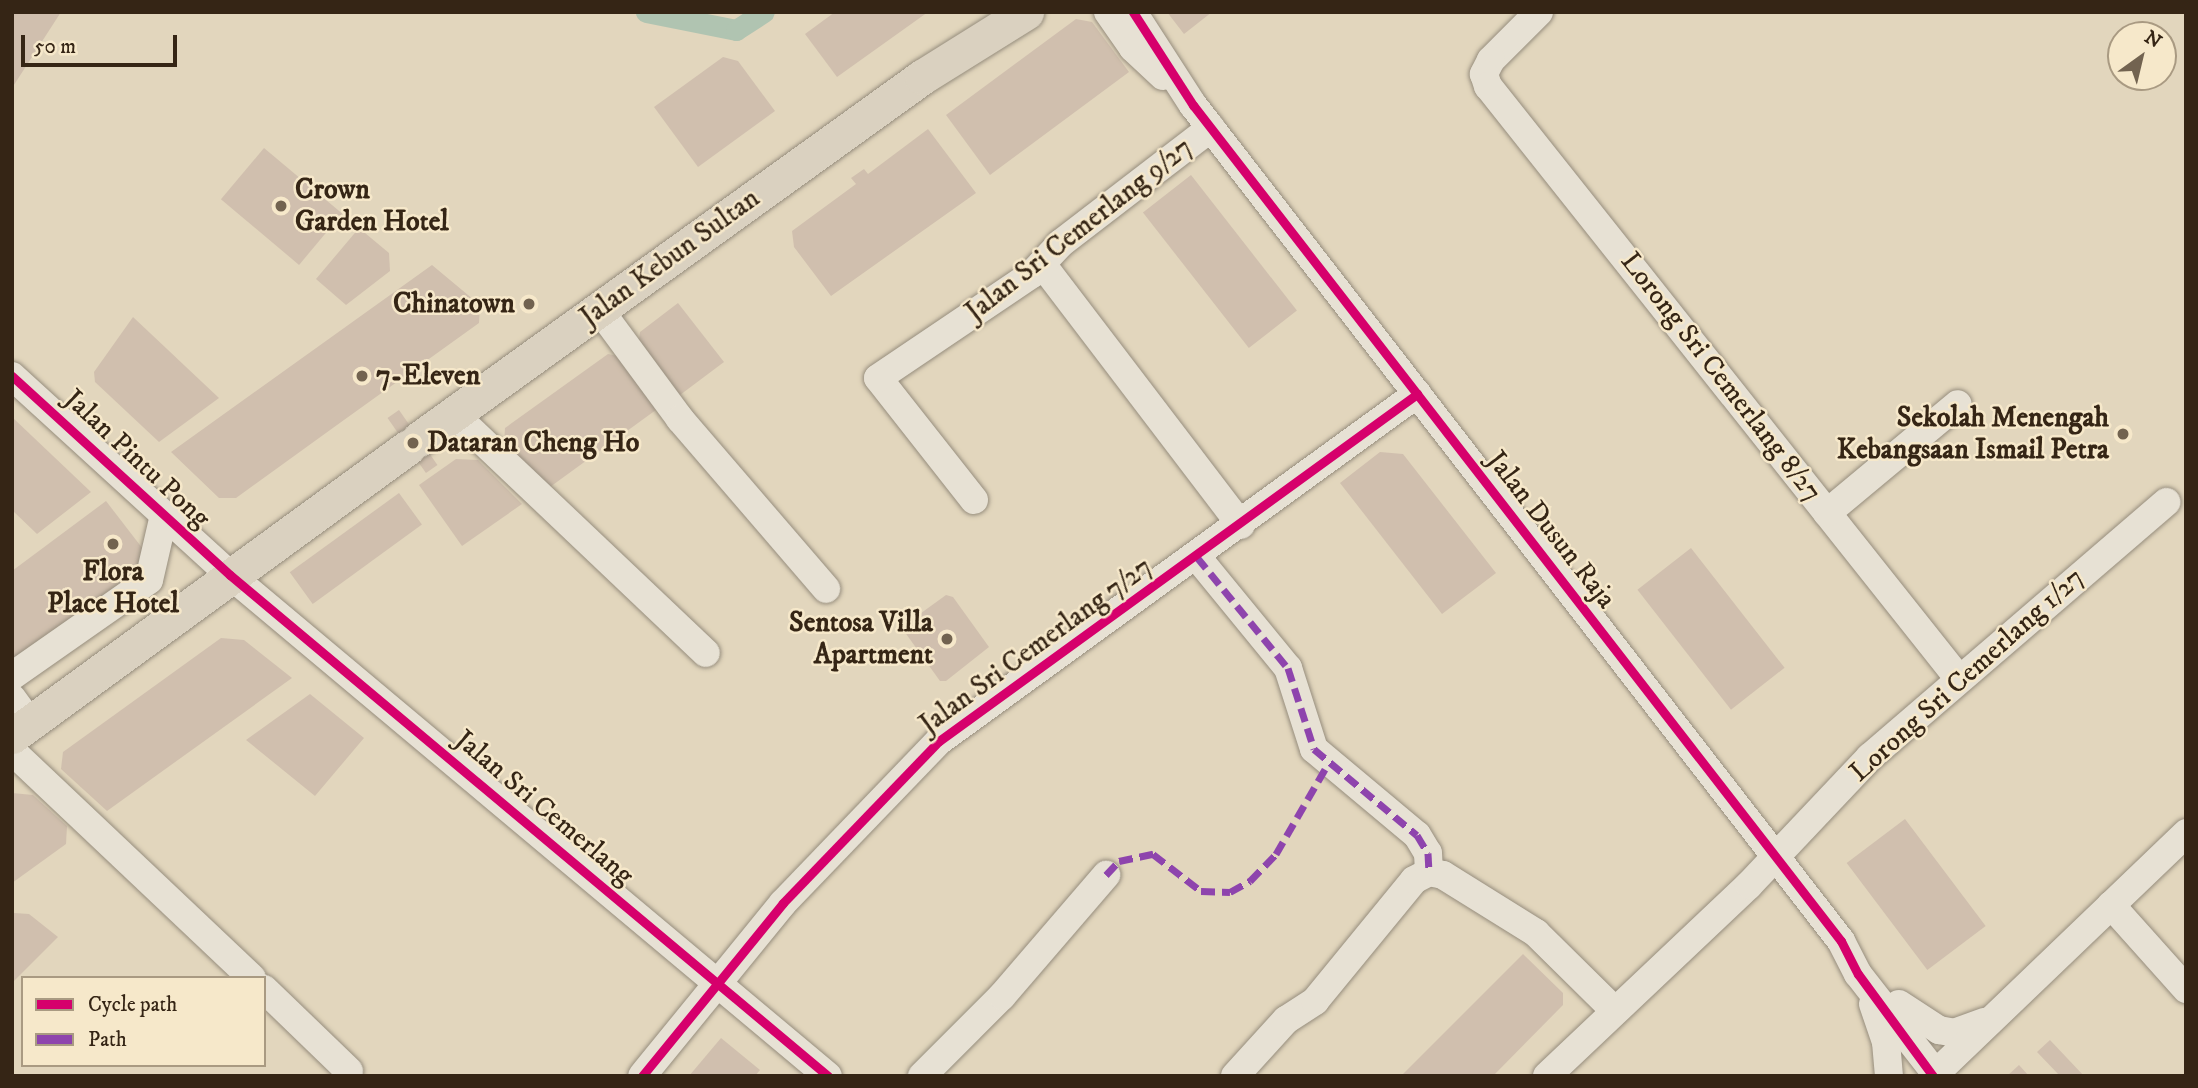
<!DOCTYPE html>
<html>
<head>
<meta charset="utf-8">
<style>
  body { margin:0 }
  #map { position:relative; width:2198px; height:1088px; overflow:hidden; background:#e2d6bd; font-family:"IM FELL DW Pica",serif }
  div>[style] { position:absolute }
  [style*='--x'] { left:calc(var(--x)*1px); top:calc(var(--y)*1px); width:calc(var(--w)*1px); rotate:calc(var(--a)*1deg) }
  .canal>* { height:21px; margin:-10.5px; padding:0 10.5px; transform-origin:10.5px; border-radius:10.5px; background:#b0c4b1 }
  .building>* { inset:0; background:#d0bfae; transform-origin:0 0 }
  .roads { filter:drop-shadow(0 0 2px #968d7d) drop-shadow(0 0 2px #968d7d) }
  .minor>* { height:28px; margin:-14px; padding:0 14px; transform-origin:14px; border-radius:14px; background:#e7e1d4 }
  .major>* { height:35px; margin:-17.5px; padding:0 17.5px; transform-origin:17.5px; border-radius:17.5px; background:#dad1c0 }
  .quiet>* { height:7px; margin-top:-3.5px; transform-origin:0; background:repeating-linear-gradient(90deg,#8e44ad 0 14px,transparent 0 21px) }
  .cycleway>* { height:9px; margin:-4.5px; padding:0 4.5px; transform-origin:4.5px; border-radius:4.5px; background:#d6006c }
  .dots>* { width:19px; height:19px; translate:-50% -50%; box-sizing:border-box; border:4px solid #f6e8ca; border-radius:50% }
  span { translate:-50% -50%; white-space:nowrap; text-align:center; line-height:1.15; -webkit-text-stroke:5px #f6e8ca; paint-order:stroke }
  .poi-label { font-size:28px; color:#352515; font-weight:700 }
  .left { translate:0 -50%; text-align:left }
  .right { translate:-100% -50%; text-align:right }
  .street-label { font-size:28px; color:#352515 }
  .frame { position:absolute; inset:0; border:14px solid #352515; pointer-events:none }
  .legend { position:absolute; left:21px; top:976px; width:245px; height:91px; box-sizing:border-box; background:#f6e8ca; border:2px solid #a99a82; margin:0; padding:9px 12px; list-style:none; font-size:21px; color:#352515 }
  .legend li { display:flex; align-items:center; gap:14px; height:35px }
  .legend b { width:35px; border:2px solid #a99a82 }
  .north { position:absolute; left:2107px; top:21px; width:70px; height:70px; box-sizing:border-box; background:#f6e8ca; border:2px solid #a99a82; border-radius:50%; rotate:34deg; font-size:19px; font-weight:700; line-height:28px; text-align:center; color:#352515 }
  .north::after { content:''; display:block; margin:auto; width:24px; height:32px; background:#726350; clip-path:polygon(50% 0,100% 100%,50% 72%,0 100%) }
  .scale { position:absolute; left:21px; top:35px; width:156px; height:32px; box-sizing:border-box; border:4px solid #352515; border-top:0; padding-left:9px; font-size:21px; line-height:24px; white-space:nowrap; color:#352515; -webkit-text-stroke:5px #f6e8ca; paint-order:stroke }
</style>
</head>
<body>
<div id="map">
  <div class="canal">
    <i style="--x:646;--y:12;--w:92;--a:11.3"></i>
    <i style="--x:736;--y:30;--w:33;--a:-33"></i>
  </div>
  <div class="building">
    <i style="clip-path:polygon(12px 12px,61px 12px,12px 88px)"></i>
    <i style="clip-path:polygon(835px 12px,928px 12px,837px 77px,805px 34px)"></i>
    <i style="clip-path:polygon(1167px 12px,1212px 12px,1184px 34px)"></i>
    <i style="clip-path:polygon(1076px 19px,1092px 22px,1129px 72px,990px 175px,946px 115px)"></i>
    <i style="clip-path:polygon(723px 57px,738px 61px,775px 111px,698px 167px,654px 107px)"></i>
    <i style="clip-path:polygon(928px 129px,976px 193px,831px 296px,794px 247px,792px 231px,856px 184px,851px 178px,864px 169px,868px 174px)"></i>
    <i style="left:264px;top:148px;width:102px;height:67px;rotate:40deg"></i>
    <i style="left:1191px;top:175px;width:172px;height:61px;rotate:52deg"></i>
    <i style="clip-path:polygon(359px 228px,389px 253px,390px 271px,346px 305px,316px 279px)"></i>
    <i style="clip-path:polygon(432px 265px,480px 305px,479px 323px,337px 425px,236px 498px,219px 498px,171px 452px)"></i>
    <i style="clip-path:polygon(678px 303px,724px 362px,676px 398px,638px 348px,640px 332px)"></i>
    <i style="clip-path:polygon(133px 317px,219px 398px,159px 442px,95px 382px,94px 372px)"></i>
    <i style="clip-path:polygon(608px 354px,623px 357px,660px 407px,550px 487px,504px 445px,505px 428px)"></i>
    <i style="left:399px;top:410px;width:67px;height:14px;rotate:55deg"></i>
    <i style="clip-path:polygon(12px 417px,91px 492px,37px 534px,12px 510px)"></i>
    <i style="clip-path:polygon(1380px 452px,1403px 454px,1496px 573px,1442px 614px,1340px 483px)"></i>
    <i style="clip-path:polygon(456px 459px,478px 460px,522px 504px,462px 546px,419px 485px)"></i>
    <i style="left:399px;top:493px;width:39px;height:135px;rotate:54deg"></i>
    <i style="clip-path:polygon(106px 501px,153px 562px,12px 663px,12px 571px)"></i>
    <i style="left:1691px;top:548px;width:152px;height:68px;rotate:52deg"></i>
    <i style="clip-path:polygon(946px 595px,953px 597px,989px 647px,946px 681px,940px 681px,904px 631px,906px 624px)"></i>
    <i style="clip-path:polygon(221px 638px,244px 640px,292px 678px,107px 811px,61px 769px,63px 752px)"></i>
    <i style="clip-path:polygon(310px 694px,364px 738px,315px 796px,246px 740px)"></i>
    <i style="clip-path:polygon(12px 793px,33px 795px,67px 826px,66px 844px,12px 883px)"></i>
    <i style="left:1905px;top:819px;width:134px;height:73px;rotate:53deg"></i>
    <i style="clip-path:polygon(14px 913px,29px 914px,58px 937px,12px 983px)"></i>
    <i style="clip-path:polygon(1523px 954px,1563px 993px,1563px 1005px,1493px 1076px,1401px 1076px)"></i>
    <i style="clip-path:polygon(721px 1038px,760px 1070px,755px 1076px,689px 1076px)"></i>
    <i style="clip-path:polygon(2050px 1040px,2084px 1076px,2060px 1076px,2037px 1052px)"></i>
    <i style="clip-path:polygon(2019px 1065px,2029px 1076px,2007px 1076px)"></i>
  </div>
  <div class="roads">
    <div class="minor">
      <i style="--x:1108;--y:12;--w:44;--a:55.2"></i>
      <i style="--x:1133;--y:48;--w:41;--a:43"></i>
      <i style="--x:1133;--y:12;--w:111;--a:57.2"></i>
      <i style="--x:1193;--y:105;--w:1058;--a:52.22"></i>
      <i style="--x:1841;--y:941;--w:37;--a:63"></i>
      <i style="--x:1858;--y:974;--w:127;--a:52"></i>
      <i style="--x:1539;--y:12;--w:68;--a:135"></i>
      <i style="--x:1491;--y:60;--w:16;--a:117"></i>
      <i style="--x:1484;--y:74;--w:13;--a:72"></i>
      <i style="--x:1488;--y:86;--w:757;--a:51.54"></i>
      <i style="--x:1042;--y:264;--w:328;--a:52.7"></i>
      <i style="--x:599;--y:309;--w:137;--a:53.6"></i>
      <i style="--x:680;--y:419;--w:224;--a:49.3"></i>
      <i style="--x:12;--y:376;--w:295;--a:42.4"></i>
      <i style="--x:230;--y:575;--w:780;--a:39.96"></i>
      <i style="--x:454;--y:414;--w:347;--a:43.5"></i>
      <i style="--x:974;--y:500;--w:155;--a:-128.2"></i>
      <i style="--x:878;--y:378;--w:186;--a:-34"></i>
      <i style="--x:1032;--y:274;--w:42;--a:-46.9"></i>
      <i style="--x:1061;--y:243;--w:189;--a:-37.5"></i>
      <i style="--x:1827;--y:513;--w:170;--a:-39.8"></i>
      <i style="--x:1197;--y:557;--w:144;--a:50.7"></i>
      <i style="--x:1288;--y:668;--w:85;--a:72.2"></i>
      <i style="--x:1314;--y:749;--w:134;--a:39.9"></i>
      <i style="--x:1417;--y:835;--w:21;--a:59"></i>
      <i style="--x:1428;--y:853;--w:19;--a:87"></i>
      <i style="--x:12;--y:676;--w:167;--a:-35"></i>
      <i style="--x:149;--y:580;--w:67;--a:-77"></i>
      <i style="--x:12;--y:698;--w:31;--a:54"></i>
      <i style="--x:12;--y:751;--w:330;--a:43.4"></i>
      <i style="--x:2111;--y:905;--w:113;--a:48.2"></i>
      <i style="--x:264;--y:989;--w:118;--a:44"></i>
      <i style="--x:1873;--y:1004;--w:40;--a:71.1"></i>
      <i style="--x:1886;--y:1042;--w:34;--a:85"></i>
      <i style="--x:1899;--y:1004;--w:48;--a:33"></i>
      <i style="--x:1939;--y:1030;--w:15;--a:11"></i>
      <i style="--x:1954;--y:1033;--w:33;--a:-20"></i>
      <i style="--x:642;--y:1076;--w:223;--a:-50.8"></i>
      <i style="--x:783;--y:903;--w:225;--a:-46.1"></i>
      <i style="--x:939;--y:741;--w:591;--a:-35.98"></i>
      <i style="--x:922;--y:1076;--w:113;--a:-45"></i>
      <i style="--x:1002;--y:996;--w:160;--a:-49.3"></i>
      <i style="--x:1235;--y:1076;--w:76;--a:-47.7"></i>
      <i style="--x:1286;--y:1020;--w:35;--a:-33"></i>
      <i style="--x:1315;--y:1001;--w:156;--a:-50.7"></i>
      <i style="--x:1414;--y:880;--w:17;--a:-28"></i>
      <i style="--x:1429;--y:872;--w:14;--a:12"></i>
      <i style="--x:1443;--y:875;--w:110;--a:31.9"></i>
      <i style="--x:1536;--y:933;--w:110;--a:44.6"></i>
      <i style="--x:1547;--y:1076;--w:278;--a:-43.4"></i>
      <i style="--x:1749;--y:885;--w:176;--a:-46.6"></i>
      <i style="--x:1870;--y:757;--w:391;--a:-40.7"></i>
      <i style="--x:1933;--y:1076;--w:351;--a:-43.8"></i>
    </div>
    <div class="major">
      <i style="--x:419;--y:439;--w:620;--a:-35.74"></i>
      <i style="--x:922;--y:77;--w:123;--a:-32"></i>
      <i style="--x:12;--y:736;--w:490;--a:-36.1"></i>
    </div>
  </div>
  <div class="quiet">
    <i style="--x:1197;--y:557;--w:144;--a:50.7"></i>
    <i style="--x:1288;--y:668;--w:85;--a:72.2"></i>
    <i style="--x:1314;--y:749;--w:134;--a:39.9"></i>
    <i style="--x:1417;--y:835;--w:21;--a:59"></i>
    <i style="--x:1428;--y:853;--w:19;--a:87"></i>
    <i style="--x:1106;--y:875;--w:19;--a:-47"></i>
    <i style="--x:1119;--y:861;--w:35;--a:-12"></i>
    <i style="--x:1153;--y:854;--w:61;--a:37.6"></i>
    <i style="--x:1201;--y:891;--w:29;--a:2"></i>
    <i style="--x:1230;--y:892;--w:23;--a:-29"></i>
    <i style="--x:1250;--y:881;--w:37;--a:-46"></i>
    <i style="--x:1276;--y:854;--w:104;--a:-60"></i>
  </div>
  <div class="cycleway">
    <i style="--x:1133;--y:12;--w:111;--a:57.2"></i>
    <i style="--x:1193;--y:105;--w:1058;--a:52.22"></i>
    <i style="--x:1841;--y:941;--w:37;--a:63"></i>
    <i style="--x:1858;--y:974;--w:127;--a:53.7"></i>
    <i style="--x:12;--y:376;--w:295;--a:42.4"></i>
    <i style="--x:230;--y:575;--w:780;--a:39.96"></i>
    <i style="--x:642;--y:1076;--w:223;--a:-50.8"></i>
    <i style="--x:783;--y:903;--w:225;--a:-46.1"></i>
    <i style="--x:939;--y:741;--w:591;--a:-35.98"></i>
  </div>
  <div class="dots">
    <i style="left:281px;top:206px;background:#726350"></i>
    <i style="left:529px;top:304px;background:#726350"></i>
    <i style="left:362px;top:376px;background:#726350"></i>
    <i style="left:2123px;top:434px;background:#726350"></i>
    <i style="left:413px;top:443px;background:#726350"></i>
    <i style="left:113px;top:544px;background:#726350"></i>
    <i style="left:947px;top:639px;background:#726350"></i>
  </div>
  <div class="poi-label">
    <span class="left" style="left:295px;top:206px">Crown<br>Garden Hotel</span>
    <span class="right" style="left:515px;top:304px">Chinatown</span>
    <span class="left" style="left:376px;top:376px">7-Eleven</span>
    <span class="right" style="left:2109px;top:434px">Sekolah Menengah<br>Kebangsaan Ismail Petra</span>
    <span class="left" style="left:427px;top:443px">Dataran Cheng Ho</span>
    <span style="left:113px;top:588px">Flora<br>Place Hotel</span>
    <span class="right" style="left:933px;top:639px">Sentosa Villa<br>Apartment</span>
  </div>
  <div class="street-label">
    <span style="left:1079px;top:230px;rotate:-38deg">Jalan Sri Cemerlang 9/27</span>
    <span style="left:670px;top:258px;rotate:-36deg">Jalan Kebun Sultan</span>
    <span style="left:1721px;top:377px;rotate:52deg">Lorong Sri Cemerlang 8/27</span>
    <span style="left:137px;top:459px;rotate:43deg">Jalan Pintu Pong</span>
    <span style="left:1551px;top:530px;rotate:52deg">Jalan Dusun Raja</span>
    <span style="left:1036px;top:646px;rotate:-36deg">Jalan Sri Cemerlang 7/27</span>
    <span style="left:1967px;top:675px;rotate:-42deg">Lorong Sri Cemerlang 1/27</span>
    <span style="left:544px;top:808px;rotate:40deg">Jalan Sri Cemerlang</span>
  </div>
  <div class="frame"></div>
  <ul class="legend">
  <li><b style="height:9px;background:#d6006c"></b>Cycle path</li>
  <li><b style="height:9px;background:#8e44ad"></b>Path</li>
  </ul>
  <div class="north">N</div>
  <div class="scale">50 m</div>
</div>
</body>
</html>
